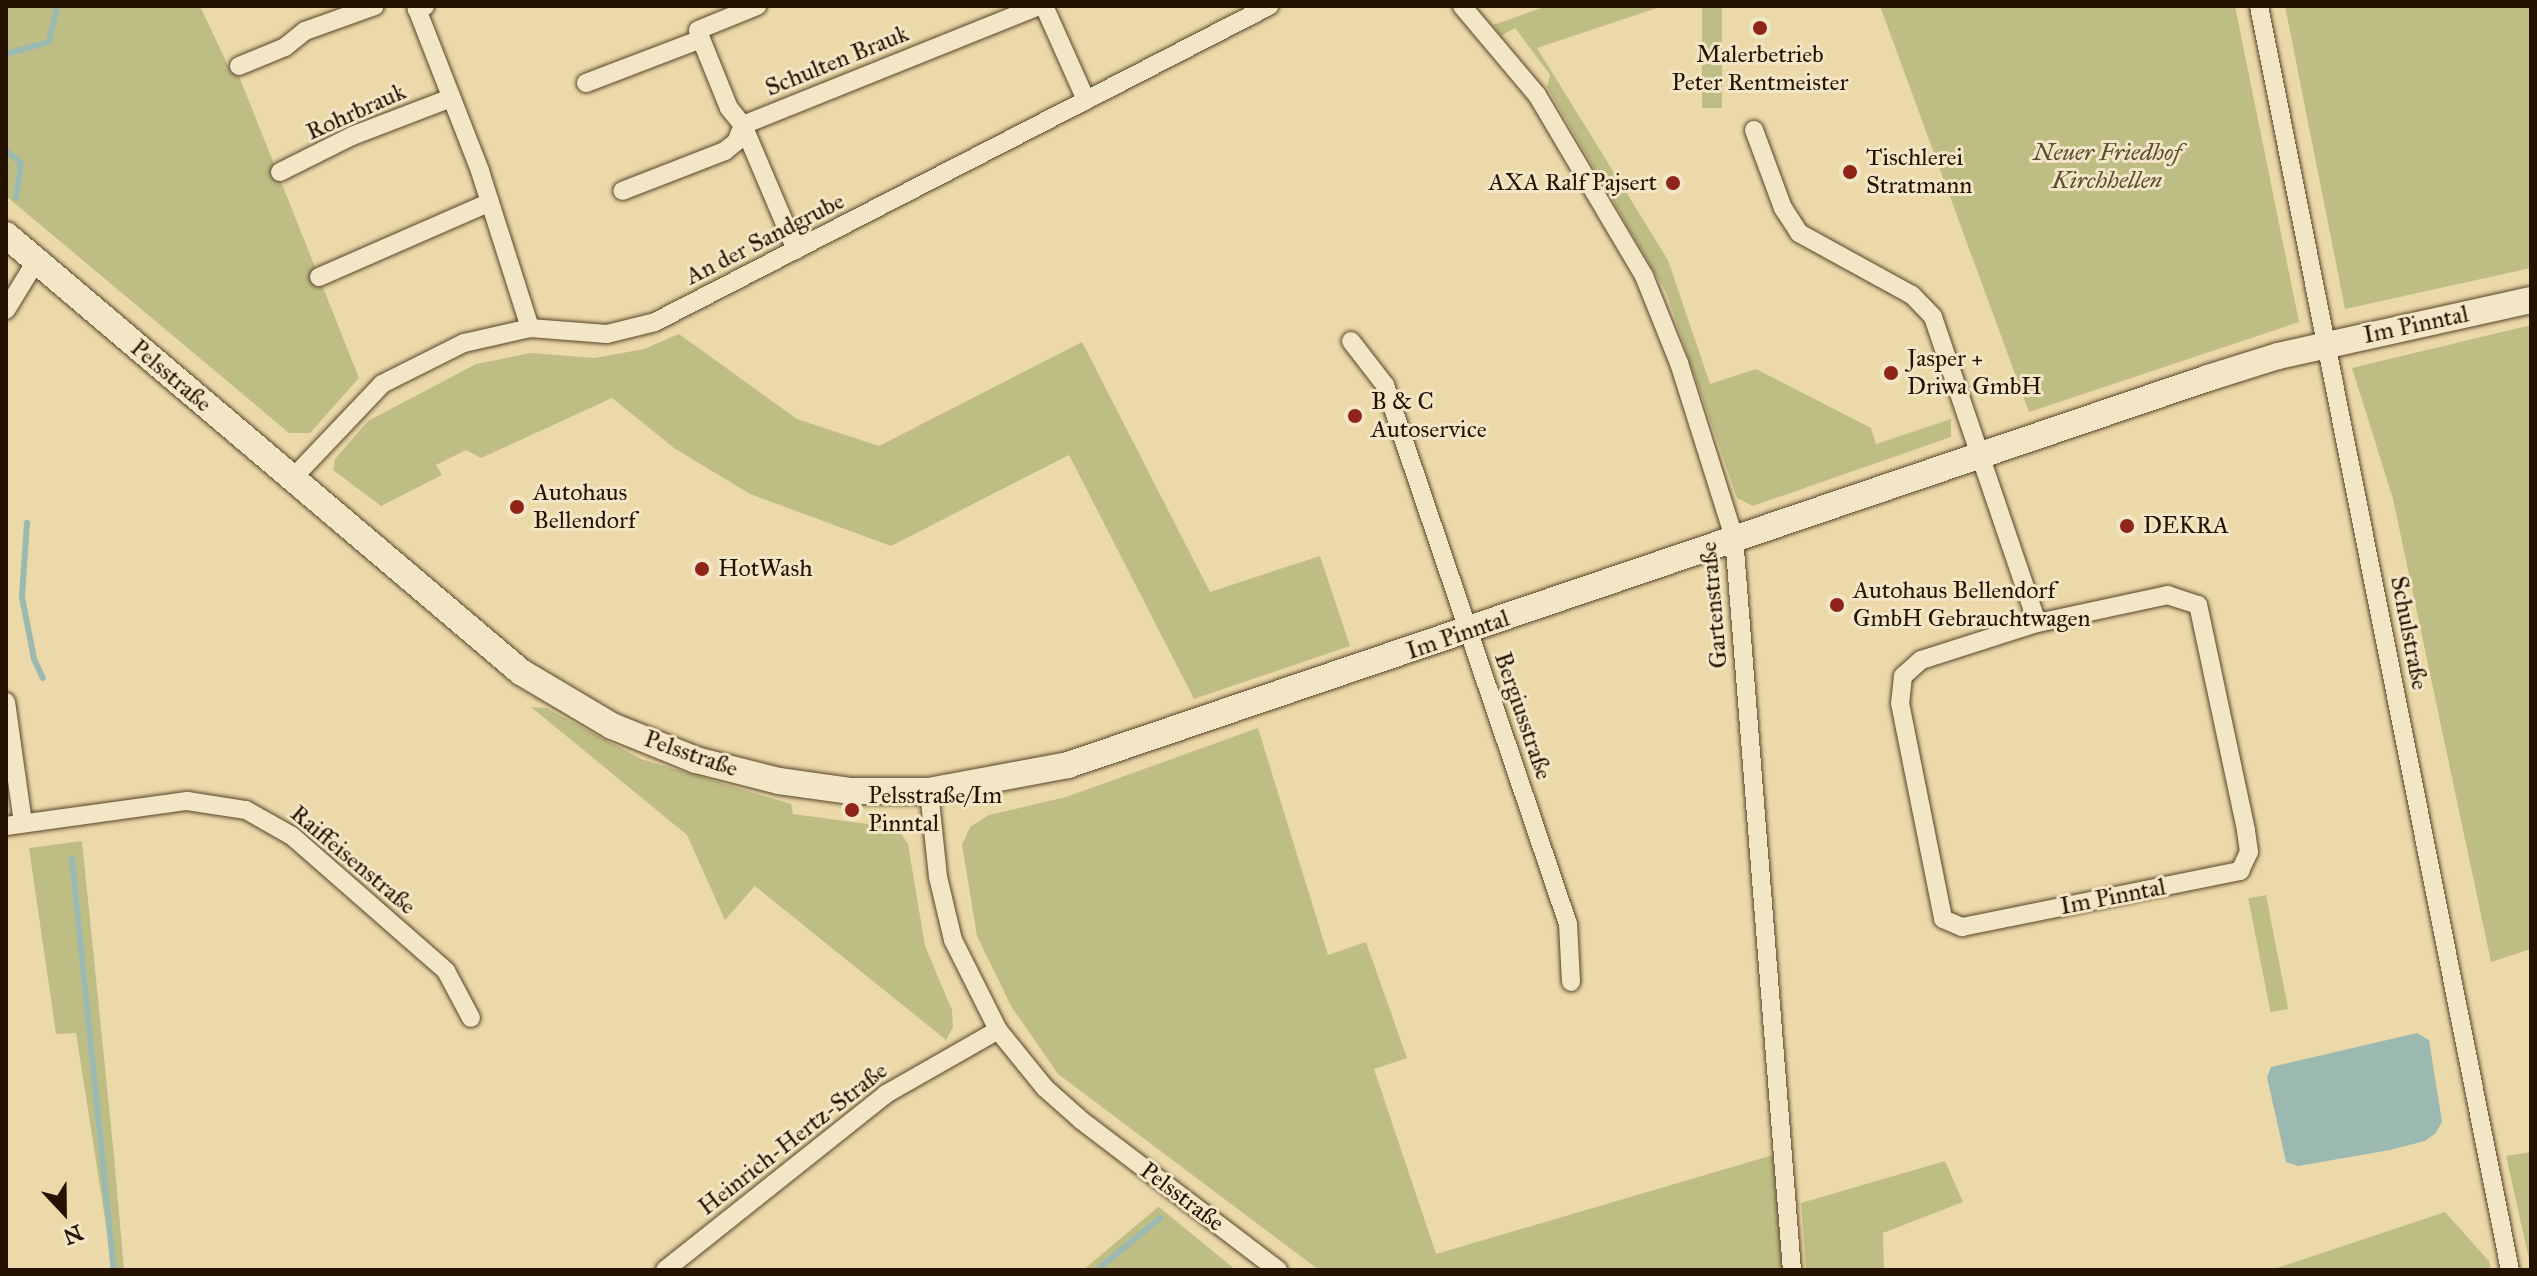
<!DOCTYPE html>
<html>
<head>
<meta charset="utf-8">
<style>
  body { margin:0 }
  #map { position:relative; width:2537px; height:1276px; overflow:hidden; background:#ecd9a9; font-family:"IM FELL Great Primer",serif }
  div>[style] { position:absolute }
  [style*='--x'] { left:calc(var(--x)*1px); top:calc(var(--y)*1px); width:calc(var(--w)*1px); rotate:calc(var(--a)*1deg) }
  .green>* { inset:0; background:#bebe84; transform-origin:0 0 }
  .water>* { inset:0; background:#9bb9b1 }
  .stream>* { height:6px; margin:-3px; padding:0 3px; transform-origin:3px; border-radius:3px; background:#9bb9b1 }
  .roads { filter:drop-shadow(0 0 2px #57442a) drop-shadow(0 0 2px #57442a) }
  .street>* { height:18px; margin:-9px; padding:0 9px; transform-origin:9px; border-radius:9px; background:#f3e6c7 }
  .secondary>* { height:26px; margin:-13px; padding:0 13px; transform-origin:13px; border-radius:13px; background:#f3e6c7 }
  .dots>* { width:22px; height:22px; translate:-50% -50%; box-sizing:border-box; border:4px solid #f3e6c7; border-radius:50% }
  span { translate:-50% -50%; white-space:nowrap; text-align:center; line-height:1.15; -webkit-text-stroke:6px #f3e6c7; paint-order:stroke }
  .poi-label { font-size:24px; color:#251200 }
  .left { translate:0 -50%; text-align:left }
  .right { translate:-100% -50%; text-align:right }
  .street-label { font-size:24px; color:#251200 }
  .park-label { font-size:24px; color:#5b4e2e; font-style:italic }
  .frame { position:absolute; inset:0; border:8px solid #251200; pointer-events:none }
  .north { position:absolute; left:24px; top:1172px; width:80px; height:80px; -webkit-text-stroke:6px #f3e6c7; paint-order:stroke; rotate:158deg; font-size:22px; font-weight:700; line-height:32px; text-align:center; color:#251200 }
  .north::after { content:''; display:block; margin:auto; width:28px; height:36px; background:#251200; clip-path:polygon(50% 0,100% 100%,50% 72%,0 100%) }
</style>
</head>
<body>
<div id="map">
  <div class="green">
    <i style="clip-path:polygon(6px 6px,200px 6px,231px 72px,237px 71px,359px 378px,310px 433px,289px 433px,6px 196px)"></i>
    <i style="clip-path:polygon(1547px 6px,1663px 6px,1537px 48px,1668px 260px,1710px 384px,1756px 369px,1871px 428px,1876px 444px,1951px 419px,1951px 437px,1753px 506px,1737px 498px,1666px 292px,1547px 87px,1550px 75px,1515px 28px,1501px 36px,1493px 25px)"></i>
    <i style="left:1702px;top:6px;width:20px;height:102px"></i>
    <i style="clip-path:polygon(1880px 6px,2235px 6px,2299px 322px,2029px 412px)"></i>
    <i style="clip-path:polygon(2285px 6px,2531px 6px,2531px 268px,2345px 309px)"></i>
    <i style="clip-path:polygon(2531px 325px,2531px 949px,2491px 962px,2393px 499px,2352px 368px)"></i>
    <i style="clip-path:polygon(679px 334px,797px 419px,879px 446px,1082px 342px,1210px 592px,1320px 556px,1350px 646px,1194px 699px,1069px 455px,891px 546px,750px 494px,674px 448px,612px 398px,481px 458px,466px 450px,436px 465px,442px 475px,381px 506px,333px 470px,335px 459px,368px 421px,476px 364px,531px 353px,595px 358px,644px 349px)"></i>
    <i style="clip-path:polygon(531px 707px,546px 708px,641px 759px,791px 804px,793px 814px,897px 828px,908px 844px,925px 946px,952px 1010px,953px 1027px,946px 1040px,755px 886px,725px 920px,687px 835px)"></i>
    <i style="clip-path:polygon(1258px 728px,1328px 955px,1366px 942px,1407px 1058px,1374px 1069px,1436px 1254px,1773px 1155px,1783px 1270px,1319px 1270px,1058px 1074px,1011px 1006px,977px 936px,962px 845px,970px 827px,989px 815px,1066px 797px)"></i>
    <i style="clip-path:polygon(82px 841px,114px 1156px,124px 1270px,113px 1270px,76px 1033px,56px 1034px,29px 848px)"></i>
    <i style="left:2266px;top:895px;width:116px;height:18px;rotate:79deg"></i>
    <i style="clip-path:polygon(2531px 1152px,2531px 1268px,2506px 1156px)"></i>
    <i style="clip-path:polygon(1945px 1161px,1963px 1202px,1883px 1233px,1884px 1270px,1806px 1270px,1801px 1203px)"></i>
    <i style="clip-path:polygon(1158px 1207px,1159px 1207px,1236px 1270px,1083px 1270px)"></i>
    <i style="clip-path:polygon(2445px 1212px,2489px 1261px,2491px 1270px,2271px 1270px)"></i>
  </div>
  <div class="water">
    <i style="clip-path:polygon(2417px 1033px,2429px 1040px,2442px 1122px,2436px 1133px,2425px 1141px,2390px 1150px,2298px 1166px,2286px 1162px,2267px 1077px,2271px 1067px)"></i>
  </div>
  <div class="stream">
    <i style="--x:6;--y:54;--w:45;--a:-15.6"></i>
    <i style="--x:49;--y:42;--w:37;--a:-77"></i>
    <i style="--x:6;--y:150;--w:20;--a:41"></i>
    <i style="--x:21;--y:163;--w:35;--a:98"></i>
    <i style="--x:27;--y:523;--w:74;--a:93.9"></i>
    <i style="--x:22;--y:597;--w:63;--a:79"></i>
    <i style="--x:34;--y:659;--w:21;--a:65"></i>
    <i style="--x:72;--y:859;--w:413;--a:84.2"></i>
    <i style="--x:1097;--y:1270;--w:82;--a:-39.5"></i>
  </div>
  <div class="roads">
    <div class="street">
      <i style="--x:425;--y:6;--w:9;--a:159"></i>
      <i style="--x:417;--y:9;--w:174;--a:68.7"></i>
      <i style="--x:480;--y:171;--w:165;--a:72.3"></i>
      <i style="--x:1044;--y:6;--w:103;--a:65.9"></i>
      <i style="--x:1462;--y:6;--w:116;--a:49.9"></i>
      <i style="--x:1537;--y:95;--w:210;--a:59.4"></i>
      <i style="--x:1644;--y:276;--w:94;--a:68.1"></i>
      <i style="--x:1679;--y:363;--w:182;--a:72.5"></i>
      <i style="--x:1734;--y:537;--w:735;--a:85.48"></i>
      <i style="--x:2259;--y:6;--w:1289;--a:78.77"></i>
      <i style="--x:701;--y:39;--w:9;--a:-108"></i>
      <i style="--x:698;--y:30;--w:64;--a:-22.1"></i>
      <i style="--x:239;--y:66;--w:50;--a:-22.4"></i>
      <i style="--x:285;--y:47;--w:26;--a:-39"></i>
      <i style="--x:305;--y:31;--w:74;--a:-19.7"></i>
      <i style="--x:586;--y:83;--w:123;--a:-20.9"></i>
      <i style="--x:701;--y:39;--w:74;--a:67.9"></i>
      <i style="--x:729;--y:108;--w:22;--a:51"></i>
      <i style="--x:743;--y:125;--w:18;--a:112"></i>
      <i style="--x:736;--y:142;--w:14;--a:141"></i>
      <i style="--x:725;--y:151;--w:110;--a:158.8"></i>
      <i style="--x:1754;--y:130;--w:83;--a:69.6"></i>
      <i style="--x:1783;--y:208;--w:30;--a:57"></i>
      <i style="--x:1799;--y:233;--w:129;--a:28.8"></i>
      <i style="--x:1912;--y:295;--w:30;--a:46"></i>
      <i style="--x:1933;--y:317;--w:323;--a:71.2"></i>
      <i style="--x:2037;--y:623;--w:122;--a:162.3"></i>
      <i style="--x:1921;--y:660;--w:24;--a:138"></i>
      <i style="--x:1903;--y:676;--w:27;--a:96"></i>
      <i style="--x:1900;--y:703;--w:220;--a:78.7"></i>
      <i style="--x:1943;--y:919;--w:21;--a:23"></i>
      <i style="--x:1962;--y:927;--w:284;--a:-11.4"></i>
      <i style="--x:2240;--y:871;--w:21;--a:-65"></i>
      <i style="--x:2249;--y:852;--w:22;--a:-98"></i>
      <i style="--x:2246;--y:830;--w:230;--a:-102"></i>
      <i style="--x:2198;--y:605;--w:32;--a:-162"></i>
      <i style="--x:2168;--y:595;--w:134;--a:167.9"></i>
      <i style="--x:280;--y:172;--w:80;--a:-26.6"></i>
      <i style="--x:352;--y:136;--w:106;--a:-21"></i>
      <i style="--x:796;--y:250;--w:136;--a:-113"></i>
      <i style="--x:743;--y:125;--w:319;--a:-21.9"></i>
      <i style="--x:319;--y:277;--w:184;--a:-23.6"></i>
      <i style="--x:6;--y:310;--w:57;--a:-58.5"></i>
      <i style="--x:1351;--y:341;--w:56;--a:52.3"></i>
      <i style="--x:1385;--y:385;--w:569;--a:71.25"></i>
      <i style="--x:1568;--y:924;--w:58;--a:87"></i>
      <i style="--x:292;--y:479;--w:131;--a:-46.5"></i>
      <i style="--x:382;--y:384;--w:92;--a:-26.6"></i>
      <i style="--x:464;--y:343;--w:68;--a:-12.8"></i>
      <i style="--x:530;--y:328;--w:77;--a:4.5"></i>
      <i style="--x:607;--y:334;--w:49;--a:-14"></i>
      <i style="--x:655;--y:322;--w:691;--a:-27.23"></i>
      <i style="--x:6;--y:702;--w:122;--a:82"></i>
      <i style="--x:929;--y:791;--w:86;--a:84"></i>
      <i style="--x:938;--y:877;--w:65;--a:76.6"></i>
      <i style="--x:953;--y:940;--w:101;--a:63.4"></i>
      <i style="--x:998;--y:1030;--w:75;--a:51"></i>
      <i style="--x:1045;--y:1088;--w:48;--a:41.6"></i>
      <i style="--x:1081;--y:1120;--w:248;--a:37.3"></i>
      <i style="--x:6;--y:826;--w:183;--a:-7.9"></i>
      <i style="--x:187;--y:801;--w:60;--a:8.7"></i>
      <i style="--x:246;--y:810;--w:53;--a:29.5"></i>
      <i style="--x:292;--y:836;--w:205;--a:41.2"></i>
      <i style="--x:446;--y:971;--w:53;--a:62"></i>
      <i style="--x:665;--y:1270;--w:283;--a:-38.5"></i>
      <i style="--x:886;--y:1094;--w:129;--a:-29.7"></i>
    </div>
    <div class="secondary">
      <i style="--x:6;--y:235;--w:675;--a:40.32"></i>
      <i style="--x:521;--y:672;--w:106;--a:30.7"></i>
      <i style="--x:612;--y:726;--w:91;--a:22"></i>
      <i style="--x:696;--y:760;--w:86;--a:14.2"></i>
      <i style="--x:779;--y:781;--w:73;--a:7.9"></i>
      <i style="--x:851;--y:791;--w:78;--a:0"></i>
      <i style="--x:929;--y:791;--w:141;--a:-10.6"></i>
      <i style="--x:1068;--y:765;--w:1204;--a:-18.75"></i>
      <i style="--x:2208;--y:378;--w:73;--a:-17.4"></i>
      <i style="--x:2278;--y:356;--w:259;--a:-12.5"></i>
    </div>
  </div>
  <div class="dots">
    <i style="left:1760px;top:28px;background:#8f2418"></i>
    <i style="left:1850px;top:172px;background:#8f2418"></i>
    <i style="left:1673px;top:183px;background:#8f2418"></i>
    <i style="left:1891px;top:373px;background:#8f2418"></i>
    <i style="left:1355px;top:416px;background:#8f2418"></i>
    <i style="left:517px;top:507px;background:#8f2418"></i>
    <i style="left:2127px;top:526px;background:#8f2418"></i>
    <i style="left:702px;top:569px;background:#8f2418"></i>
    <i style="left:1837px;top:605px;background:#8f2418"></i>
    <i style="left:852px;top:810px;background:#8f2418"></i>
  </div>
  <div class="poi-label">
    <span style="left:1760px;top:69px">Malerbetrieb<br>Peter Rentmeister</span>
    <span class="left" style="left:1866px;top:172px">Tischlerei<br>Stratmann</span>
    <span class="right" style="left:1657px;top:183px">AXA Ralf Pajsert</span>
    <span class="left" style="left:1907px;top:373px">Jasper +<br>Driwa GmbH</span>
    <span class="left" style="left:1371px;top:416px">B &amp; C<br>Autoservice</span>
    <span class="left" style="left:533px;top:507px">Autohaus<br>Bellendorf</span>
    <span class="left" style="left:2143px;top:526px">DEKRA</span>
    <span class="left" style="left:718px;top:569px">HotWash</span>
    <span class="left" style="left:1853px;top:605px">Autohaus Bellendorf<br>GmbH Gebrauchtwagen</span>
    <span class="left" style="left:868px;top:810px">Pelsstraße/Im<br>Pinntal</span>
  </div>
  <div class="street-label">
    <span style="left:837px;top:61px;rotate:-22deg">Schulten Brauk</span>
    <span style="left:356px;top:112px;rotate:-24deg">Rohrbrauk</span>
    <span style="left:765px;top:239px;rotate:-27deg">An der Sandgrube</span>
    <span style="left:2416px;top:325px;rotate:-12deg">Im Pinntal</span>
    <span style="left:171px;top:376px;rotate:40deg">Pelsstraße</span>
    <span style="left:1714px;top:605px;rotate:-95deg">Gartenstraße</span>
    <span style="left:2409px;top:633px;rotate:79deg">Schulstraße</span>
    <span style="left:1458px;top:635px;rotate:-19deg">Im Pinntal</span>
    <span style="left:1523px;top:716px;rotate:71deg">Bergiusstraße</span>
    <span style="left:691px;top:754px;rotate:19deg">Pelsstraße</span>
    <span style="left:353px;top:860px;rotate:40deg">Raiffeisenstraße</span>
    <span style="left:2113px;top:897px;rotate:-11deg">Im Pinntal</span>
    <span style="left:793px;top:1139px;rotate:-38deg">Heinrich-Hertz-Straße</span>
    <span style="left:1182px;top:1197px;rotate:37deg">Pelsstraße</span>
  </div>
  <div class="park-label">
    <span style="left:2107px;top:167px">Neuer Friedhof<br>Kirchhellen</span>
  </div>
  <div class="frame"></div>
  <div class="north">N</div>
</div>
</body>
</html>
